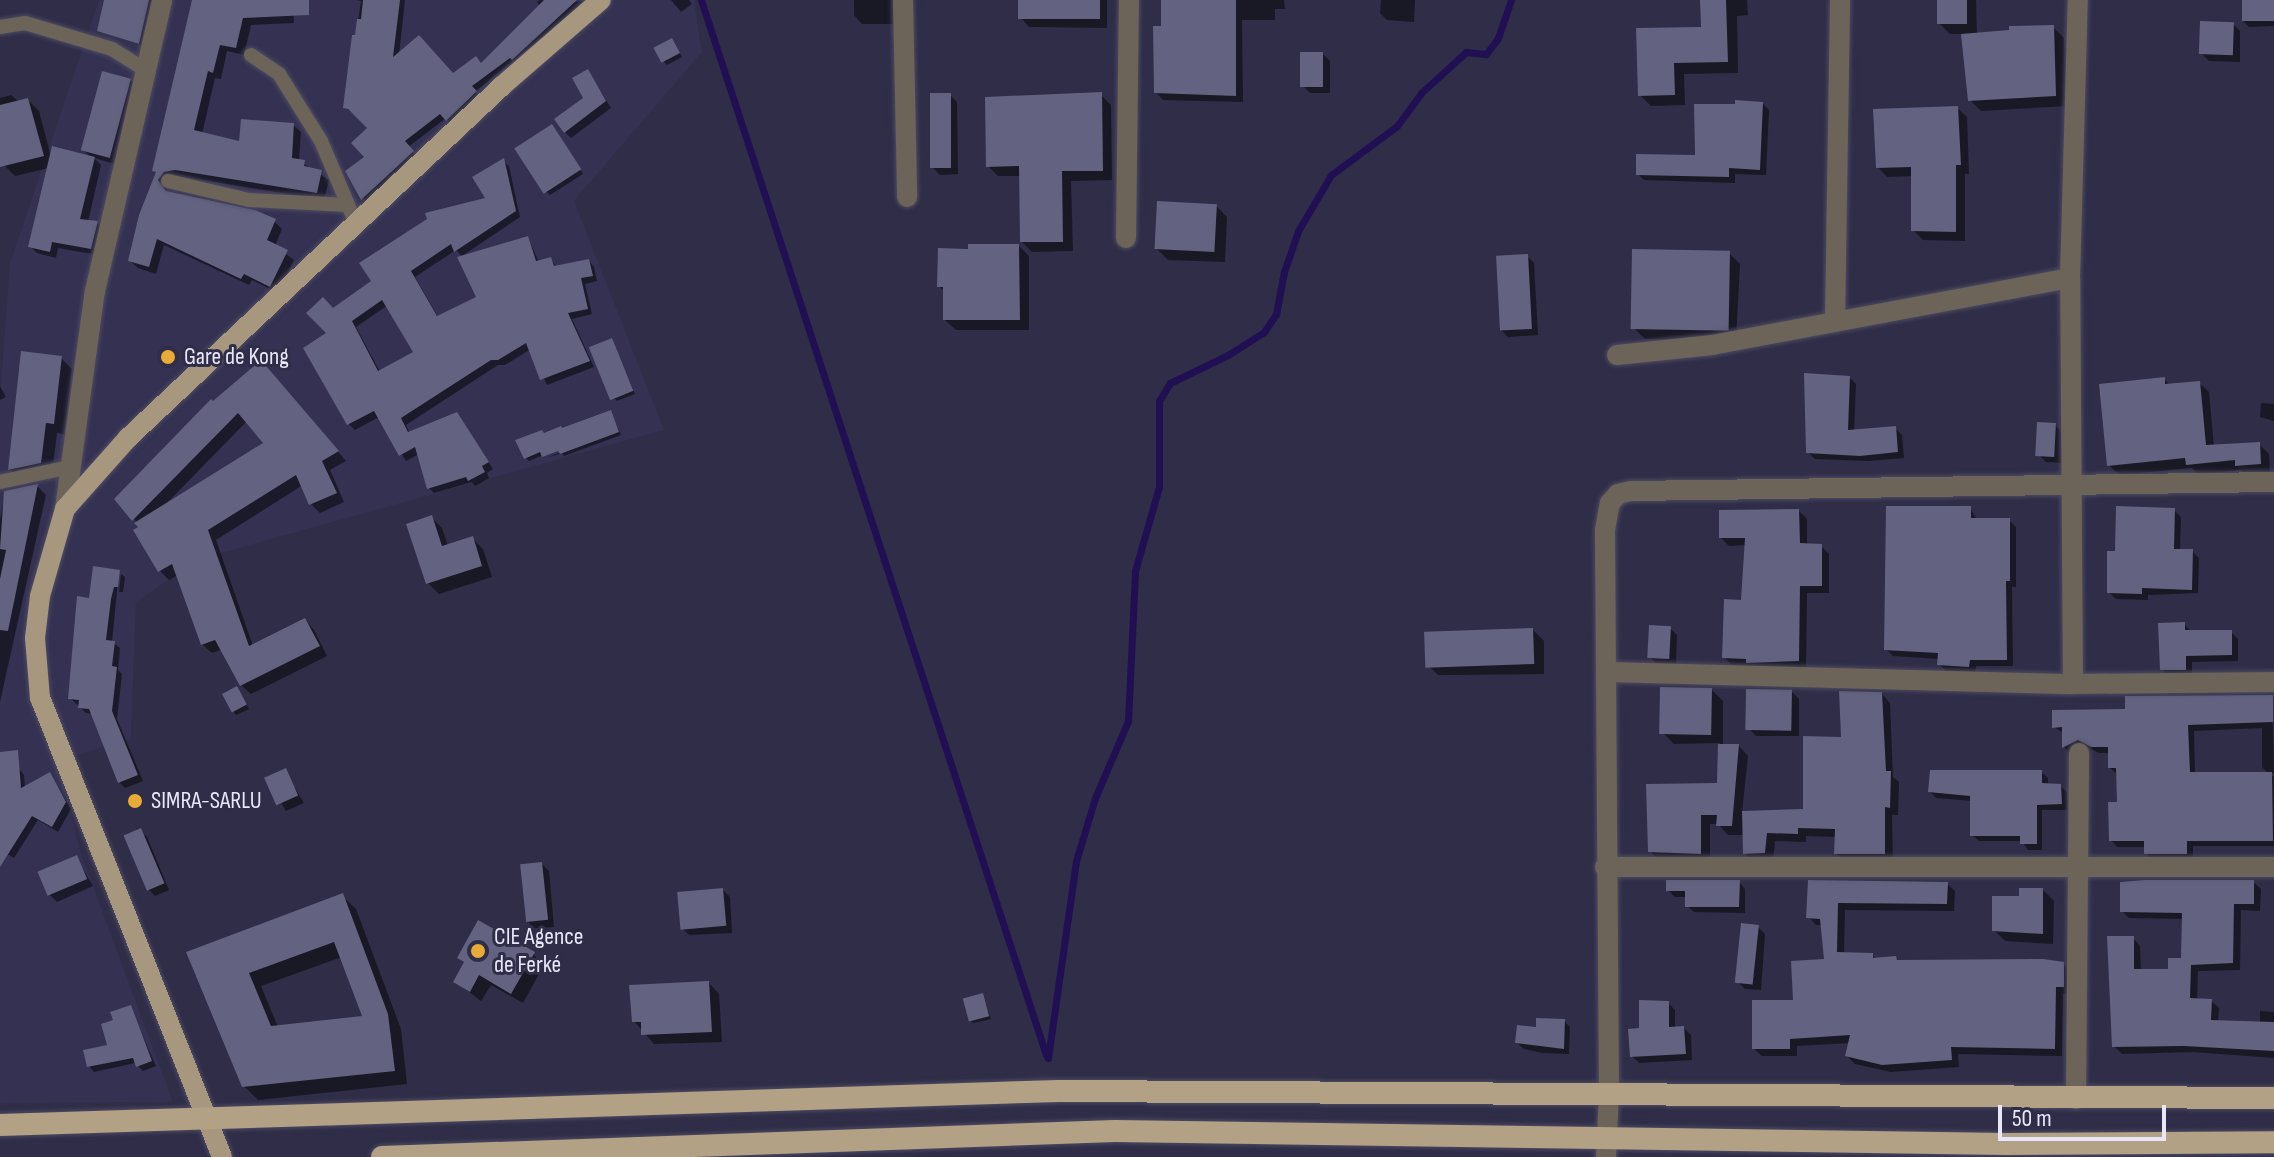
<!DOCTYPE html>
<html>
<head>
<meta charset="utf-8">
<style>
  body { margin:0 }
  #map { position:relative; width:2274px; height:1157px; overflow:hidden; background:#2f2d47; font-family:"Sofia Sans Condensed",sans-serif }
  div>[style] { position:absolute }
  [style*='--x'] { left:calc(var(--x)*1px); top:calc(var(--y)*1px); width:calc(var(--w)*1px); rotate:calc(var(--a)*1deg) }
  .built>* { inset:0; background:#343152 }
  .shadow>* { inset:0; background:#0007 }
  .stream>* { height:7px; margin:-3.5px; padding:0 3.5px; transform-origin:3.5px; border-radius:3.5px; background:#210f53 }
  .building>* { inset:0; background:#636280; transform-origin:0 0 }
  .roads { filter:drop-shadow(0 0 2px #4d4b63) drop-shadow(0 0 2px #4d4b63) }
  .service>* { height:14px; margin:-7px; padding:0 7px; transform-origin:7px; border-radius:7px; background:#6c6458 }
  .minor>* { height:20px; margin:-10px; padding:0 10px; transform-origin:10px; border-radius:10px; background:#6c6458 }
  .primary>* { height:20px; margin:-10px; padding:0 10px; transform-origin:10px; border-radius:10px; background:#a7977e }
  .trunk>* { height:22px; margin:-11px; padding:0 11px; transform-origin:11px; border-radius:11px; background:#b2a185 }
  .dots>* { width:22px; height:22px; translate:-50% -50%; box-sizing:border-box; border:4px solid #2f2d47; border-radius:50% }
  span { translate:-50% -50%; white-space:nowrap; text-align:center; line-height:1.15; -webkit-text-stroke:6px #2f2d47; paint-order:stroke }
  .poi-label { font-size:24px; color:#e8e7f9 }
  .left { translate:0 -50%; text-align:left }
  .scale { position:absolute; left:1998px; top:1105px; width:168px; height:36px; box-sizing:border-box; border:4px solid #e8e7f9; border-top:0; padding-left:10px; font-size:24px; line-height:28px; white-space:nowrap; color:#e8e7f9; -webkit-text-stroke:6px #2f2d47; paint-order:stroke }
</style>
</head>
<body>
<div id="map">
  <div class="built">
    <i style="clip-path:polygon(99px 0,694px 0,702px 52px,574px 201px,664px 430px,199px 559px,136px 602px,131px 739px,57px 761px,81px 854px,173px 1102px,0 1103px,0 397px,10px 263px)"></i>
  </div>
  <div class="shadow">
    <i style="clip-path:polygon(107px 0,152px 0,141px 45px,99px 31px)"></i>
    <i style="clip-path:polygon(193px 0,293px 0,294px 23px,251px 25px,244px 55px,227px 51px,221px 79px,215px 78px,202px 134px,241px 143px,293px 125px,301px 132px,299px 161px,329px 180px,324px 200px,184px 177px,169px 181px,165px 193px,274px 221px,282px 229px,275px 246px,294px 260px,278px 293px,252px 280px,249px 285px,164px 245px,156px 274px,138px 268px,130px 261px,157px 174px,155px 171px)"></i>
    <i style="clip-path:polygon(355px 0,405px 0,399px 55px,453px 75px,482px 65px,540px 6px,537px 2px,540px 0,585px 2px,475px 92px,481px 98px,452px 125px,446px 118px,408px 147px,417px 158px,367px 203px,347px 172px,367px 157px,370px 128px,345px 107px,361px 1px)"></i>
    <i style="clip-path:polygon(671px 0,689px 0,692px 4px,681px 12px)"></i>
    <i style="clip-path:polygon(854px 0,894px 0,894px 24px,862px 24px,854px 15px)"></i>
    <i style="clip-path:polygon(1020px 0,1107px 0,1107px 28px,1029px 27px,1021px 18px)"></i>
    <i style="clip-path:polygon(1163px 0,1284px 0,1285px 9px,1275px 9px,1275px 20px,1242px 20px,1243px 102px,1163px 100px,1156px 92px)"></i>
    <i style="clip-path:polygon(1381px 0,1415px 0,1414px 22px,1387px 20px,1380px 13px)"></i>
    <i style="clip-path:polygon(1702px 0,1747px 0,1748px 15px,1737px 16px,1738px 73px,1684px 74px,1685px 105px,1651px 106px,1640px 95px,1703px 29px)"></i>
    <i style="clip-path:polygon(1939px 0,1976px 0,1977px 35px,2053px 27px,2064px 38px,2066px 106px,1981px 111px,1970px 100px,1963px 34px,1950px 34px,1939px 23px)"></i>
    <i style="clip-path:polygon(2244px 0,2274px 0,2274px 26px,2249px 27px,2242px 20px)"></i>
    <i style="clip-path:polygon(2233px 24px,2240px 31px,2240px 62px,2209px 61px,2202px 54px)"></i>
    <i style="clip-path:polygon(674px 43px,682px 57px,667px 65px,664px 62px)"></i>
    <i style="clip-path:polygon(1323px 54px,1330px 61px,1330px 93px,1310px 93px,1303px 86px)"></i>
    <i style="clip-path:polygon(588px 71px,611px 108px,571px 138px,565px 132px,585px 98px)"></i>
    <i style="clip-path:polygon(130px 80px,137px 87px,118px 165px,94px 158px,101px 165px,88px 222px,97px 223px,104px 230px,98px 255px,58px 248px,56px 258px,37px 253px,30px 246px,49px 168px,15px 176px,4px 165px,0 150px,0 98px,11px 95px,19px 102px,28px 100px,39px 111px,51px 157px,92px 158px,84px 151px)"></i>
    <i style="clip-path:polygon(950px 95px,957px 102px,958px 174px,940px 175px,933px 168px)"></i>
    <i style="clip-path:polygon(1101px 95px,1111px 105px,1112px 180px,1071px 181px,1073px 251px,1032px 252px,1022px 242px,1021px 176px,998px 176px,988px 166px)"></i>
    <i style="clip-path:polygon(1763px 104px,1769px 110px,1766px 175px,1735px 174px,1735px 183px,1644px 180px,1638px 174px,1697px 157px)"></i>
    <i style="clip-path:polygon(1957px 108px,1967px 117px,1969px 174px,1965px 174px,1965px 241px,1923px 240px,1913px 230px,1913px 176px,1887px 177px,1878px 167px)"></i>
    <i style="clip-path:polygon(556px 131px,583px 174px,550px 195px,545px 190px)"></i>
    <i style="clip-path:polygon(evenodd,503px 161px,509px 166px,520px 217px,462px 256px,456px 250px,415px 277px,438px 317px,479px 298px,528px 238px,539px 262px,551px 259px,557px 268px,589px 261px,594px 267px,597px 281px,585px 284px,592px 314px,572px 319px,594px 367px,547px 385px,531px 349px,505px 365px,498px 365px,406px 425px,410px 434px,457px 414px,493px 469px,487px 473px,489px 478px,475px 486px,472px 482px,434px 493px,429px 488px,419px 454px,406px 461px,379px 417px,355px 430px,349px 424px,306px 348px,329px 334px,333px 310px,488px 200px,503px 161px,388px 305px,416px 353px,380px 372px,356px 327px,388px 305px)"></i>
    <i style="clip-path:polygon(1216px 206px,1227px 217px,1225px 262px,1168px 260px,1157px 249px)"></i>
    <i style="clip-path:polygon(1019px 246px,1029px 256px,1029px 330px,956px 330px,945px 320px,945px 292px,939px 286px,940px 250px)"></i>
    <i style="clip-path:polygon(1729px 253px,1740px 264px,1736px 339px,1645px 339px,1634px 328px)"></i>
    <i style="clip-path:polygon(1527px 256px,1534px 263px,1538px 335px,1508px 337px,1501px 330px)"></i>
    <i style="clip-path:polygon(612px 341px,635px 394px,617px 401px,614px 398px)"></i>
    <i style="clip-path:polygon(61px 358px,72px 369px,64px 434px,57px 433px,52px 473px,20px 480px,10px 469px)"></i>
    <i style="clip-path:polygon(evenodd,270px 372px,346px 461px,330px 470px,344px 502px,320px 513px,311px 504px,303px 485px,216px 540px,253px 646px,305px 620px,314px 630px,327px 656px,251px 694px,241px 685px,223px 649px,212px 653px,202px 644px,178px 575px,169px 580px,160px 571px,135px 531px,141px 527px,134px 519px,213px 404px,270px 372px,247px 421px,266px 443px,168px 502px,247px 421px)"></i>
    <i style="clip-path:polygon(1849px 377px,1856px 384px,1854px 432px,1895px 428px,1902px 435px,1904px 458px,1868px 461px,1815px 459px,1808px 452px)"></i>
    <i style="clip-path:polygon(2164px 379px,2170px 385px,2199px 383px,2209px 392px,2214px 447px,2259px 444px,2269px 454px,2270px 474px,2247px 475px,2241px 470px,2198px 474px,2192px 468px,2119px 475px,2109px 465px)"></i>
    <i style="clip-path:polygon(0 386px,6px 397px,0 400px)"></i>
    <i style="clip-path:polygon(2261px 403px,2274px 404px,2274px 421px,2260px 417px)"></i>
    <i style="clip-path:polygon(611px 413px,621px 435px,564px 456px,562px 453px,546px 458px,568px 449px,567px 445px,529px 461px,526px 458px,544px 434px)"></i>
    <i style="clip-path:polygon(2055px 425px,2062px 432px,2062px 463px,2046px 462px,2039px 455px)"></i>
    <i style="clip-path:polygon(37px 486px,46px 495px,0 702px,0 520px,5px 493px)"></i>
    <i style="clip-path:polygon(1970px 508px,1977px 520px,2009px 520px,2016px 527px,2016px 587px,2012px 587px,2013px 666px,1976px 666px,1975px 673px,1946px 671px,1939px 664px,1940px 659px,1893px 656px,1886px 649px)"></i>
    <i style="clip-path:polygon(2174px 510px,2181px 517px,2180px 551px,2192px 551px,2199px 558px,2198px 593px,2148px 595px,2148px 600px,2116px 599px,2109px 592px,2117px 553px)"></i>
    <i style="clip-path:polygon(1799px 511px,1807px 519px,1807px 545px,1821px 546px,1829px 554px,1829px 593px,1807px 593px,1806px 668px,1732px 665px,1724px 657px,1743px 602px,1746px 545px,1729px 546px,1721px 538px)"></i>
    <i style="clip-path:polygon(431px 517px,442px 528px,448px 546px,472px 538px,483px 549px,492px 577px,439px 594px,428px 583px)"></i>
    <i style="clip-path:polygon(119px 571px,112px 642px,120px 648px,118px 670px,122px 674px,117px 719px,143px 781px,125px 788px,119px 782px,93px 714px,86px 713px,70px 698px,90px 600px)"></i>
    <i style="clip-path:polygon(121px 574px,125px 577px,123px 592px,119px 592px)"></i>
    <i style="clip-path:polygon(2184px 624px,2192px 632px,2231px 632px,2238px 639px,2238px 661px,2192px 662px,2192px 676px,2169px 676px,2162px 669px)"></i>
    <i style="clip-path:polygon(1670px 628px,1677px 635px,1676px 664px,1657px 664px,1650px 657px)"></i>
    <i style="clip-path:polygon(1533px 630px,1544px 641px,1544px 674px,1438px 675px,1427px 664px)"></i>
    <i style="clip-path:polygon(1712px 690px,1723px 701px,1723px 746px,1739px 746px,1748px 756px,1742px 813px,1805px 811px,1843px 739px,1882px 694px,1890px 703px,1893px 777px,1899px 782px,1898px 815px,1892px 815px,1893px 862px,1845px 862px,1836px 853px,1837px 837px,1806px 836px,1806px 842px,1775px 841px,1773px 861px,1754px 862px,1745px 853px,1745px 835px,1728px 835px,1718px 824px,1710px 824px,1710px 863px,1660px 861px,1650px 851px,1719px 785px,1720px 743px,1674px 744px,1663px 733px)"></i>
    <i style="clip-path:polygon(239px 691px,249px 709px,236px 715px,234px 712px)"></i>
    <i style="clip-path:polygon(1792px 692px,1799px 699px,1799px 736px,1756px 736px,1749px 729px)"></i>
    <i style="clip-path:polygon(evenodd,2272px 697px,2274px 773px,2270px 773px,2274px 777px,2274px 846px,2193px 846px,2193px 860px,2153px 860px,2146px 853px,2146px 847px,2117px 847px,2111px 840px,2119px 804px,2117px 774px,2110px 768px,2110px 753px,2099px 753px,2086px 746px,2070px 753px,2064px 747px,2064px 733px,2054px 727px,2127px 711px,2272px 697px,2262px 728px,2262px 767px,2269px 774px,2195px 774px,2194px 731px,2262px 728px)"></i>
    <i style="clip-path:polygon(20px 770px,24px 775px,25px 787px,50px 774px,71px 809px,58px 832px,38px 820px,14px 858px,0 850px,0 805px)"></i>
    <i style="clip-path:polygon(285px 771px,304px 803px,286px 811px,267px 778px)"></i>
    <i style="clip-path:polygon(2041px 772px,2048px 778px,2048px 785px,2060px 786px,2067px 792px,2067px 810px,2042px 810px,2042px 850px,2028px 850px,2022px 841px,1979px 841px,1972px 835px,1972px 801px,1936px 798px,1930px 792px)"></i>
    <i style="clip-path:polygon(140px 830px,147px 837px,169px 890px,155px 896px,148px 889px)"></i>
    <i style="clip-path:polygon(76px 857px,93px 886px,57px 902px,50px 895px)"></i>
    <i style="clip-path:polygon(542px 864px,549px 871px,554px 927px,534px 928px,527px 921px)"></i>
    <i style="clip-path:polygon(1739px 882px,1745px 889px,1745px 913px,1694px 912px,1687px 906px,1687px 897px,1675px 897px,1668px 890px)"></i>
    <i style="clip-path:polygon(1810px 882px,1947px 884px,1955px 891px,1954px 911px,1845px 910px,1844px 955px,1872px 955px,1877px 960px,1896px 958px,1900px 962px,2063px 964px,2071px 972px,2070px 994px,2063px 994px,2062px 1056px,1958px 1054px,1959px 1067px,1891px 1072px,1855px 1064px,1847px 1056px,1850px 1043px,1797px 1046px,1797px 1056px,1762px 1056px,1754px 1049px,1826px 961px,1823px 925px,1816px 925px,1809px 917px)"></i>
    <i style="clip-path:polygon(2253px 882px,2261px 889px,2260px 911px,2241px 910px,2240px 970px,2198px 971px,2197px 1000px,2211px 1001px,2219px 1008px,2218px 1022px,2260px 1024px,2260px 1011px,2274px 1012px,2274px 1058px,2193px 1052px,2122px 1054px,2114px 1046px,2133px 938px,2140px 946px,2141px 971px,2170px 971px,2183px 960px,2184px 919px,2129px 918px,2122px 911px)"></i>
    <i style="clip-path:polygon(723px 890px,730px 897px,732px 933px,689px 935px,682px 928px)"></i>
    <i style="clip-path:polygon(2043px 890px,2054px 901px,2053px 944px,2005px 941px,1994px 930px,2021px 898px)"></i>
    <i style="clip-path:polygon(evenodd,342px 896px,356px 909px,401px 1029px,407px 1084px,258px 1100px,244px 1086px,189px 954px,342px 896px,342px 957px,364px 1018px,278px 1027px,261px 986px,342px 957px)"></i>
    <i style="clip-path:polygon(1758px 927px,1765px 934px,1761px 990px,1745px 989px,1738px 982px)"></i>
    <i style="clip-path:polygon(533px 954px,544px 965px,523px 1003px,491px 985px,481px 1001px,455px 981px,465px 963px,459px 958px)"></i>
    <i style="clip-path:polygon(709px 983px,719px 994px,722px 1042px,654px 1044px,634px 1021px)"></i>
    <i style="clip-path:polygon(983px 995px,991px 1019px,973px 1023px,970px 1020px)"></i>
    <i style="clip-path:polygon(1668px 1003px,1675px 1010px,1675px 1028px,1684px 1028px,1691px 1035px,1692px 1060px,1639px 1063px,1632px 1056px,1641px 1030px)"></i>
    <i style="clip-path:polygon(130px 1007px,156px 1066px,143px 1071px,135px 1063px,94px 1072px,89px 1066px,109px 1047px,116px 1022px)"></i>
    <i style="clip-path:polygon(1564px 1021px,1570px 1027px,1569px 1054px,1543px 1053px,1524px 1049px,1517px 1043px,1538px 1029px)"></i>
  </div>
  <div class="stream">
    <i style="--x:701;--y:0;--w:1110;--a:71.89"></i>
    <i style="--x:1048;--y:1058;--w:199;--a:-81.9"></i>
    <i style="--x:1076;--y:861;--w:66;--a:-73.2"></i>
    <i style="--x:1095;--y:798;--w:84;--a:-66.8"></i>
    <i style="--x:1128;--y:721;--w:150;--a:-87.3"></i>
    <i style="--x:1135;--y:571;--w:87;--a:-74.1"></i>
    <i style="--x:1159;--y:487;--w:86;--a:-90"></i>
    <i style="--x:1159;--y:401;--w:21;--a:-59"></i>
    <i style="--x:1170;--y:383;--w:64;--a:-25.8"></i>
    <i style="--x:1228;--y:355;--w:43;--a:-32.6"></i>
    <i style="--x:1264;--y:332;--w:22;--a:-56"></i>
    <i style="--x:1276;--y:314;--w:43;--a:-79.2"></i>
    <i style="--x:1284;--y:272;--w:43;--a:-71.1"></i>
    <i style="--x:1298;--y:231;--w:65;--a:-59.5"></i>
    <i style="--x:1331;--y:175;--w:82;--a:-36.6"></i>
    <i style="--x:1397;--y:126;--w:42;--a:-53.7"></i>
    <i style="--x:1422;--y:92;--w:59;--a:-42.3"></i>
    <i style="--x:1466;--y:52;--w:20;--a:6"></i>
    <i style="--x:1486;--y:54;--w:20;--a:-53"></i>
    <i style="--x:1498;--y:38;--w:40;--a:-71.1"></i>
  </div>
  <div class="building">
    <i style="clip-path:polygon(104px 0,149px 0,139px 44px,97px 31px)"></i>
    <i style="clip-path:polygon(192px 0,309px 0,309px 15px,243px 18px,236px 48px,220px 45px,213px 73px,208px 71px,194px 130px,239px 141px,241px 119px,294px 123px,292px 158px,305px 160px,304px 166px,322px 170px,317px 193px,175px 170px,164px 172px,158px 180px,166px 191px,255px 210px,276px 219px,267px 240px,288px 250px,270px 287px,244px 274px,241px 279px,157px 239px,149px 267px,128px 261px,139px 215px,156px 172px,152px 171px)"></i>
    <i style="clip-path:polygon(363px 0,400px 0,393px 57px,419px 35px,453px 73px,476px 56px,481px 63px,544px 0,577px 0,512px 60px,510px 58px,472px 86px,477px 91px,446px 121px,440px 114px,405px 141px,414px 151px,361px 200px,345px 171px,364px 157px,351px 143px,367px 128px,348px 109px,343px 108px,352px 35px,355px 35px,357px 19px,361px 19px)"></i>
    <i style="left:1018px;top:0;width:82px;height:19px"></i>
    <i style="clip-path:polygon(1161px 0,1236px 0,1236px 96px,1154px 93px,1153px 26px,1161px 26px)"></i>
    <i style="clip-path:polygon(1700px 0,1726px 0,1728px 62px,1674px 63px,1675px 95px,1638px 96px,1636px 28px,1701px 27px)"></i>
    <i style="left:1937px;top:0;width:30px;height:24px"></i>
    <i style="left:2242px;top:0;width:32px;height:21px"></i>
    <i style="left:2200px;top:21px;width:34px;height:33px;rotate:2deg"></i>
    <i style="clip-path:polygon(2054px 25px,2056px 96px,1968px 101px,1961px 34px,2009px 30px,2009px 26px)"></i>
    <i style="left:672px;top:38px;width:17px;height:21px;rotate:62deg"></i>
    <i style="left:1300px;top:52px;width:23px;height:35px"></i>
    <i style="clip-path:polygon(588px 69px,606px 101px,564px 133px,554px 119px,583px 98px,572px 78px)"></i>
    <i style="left:102px;top:71px;width:30px;height:82px;rotate:15deg"></i>
    <i style="clip-path:polygon(1102px 92px,1103px 171px,1062px 171px,1063px 242px,1020px 242px,1019px 166px,986px 167px,985px 97px)"></i>
    <i style="left:930px;top:93px;width:21px;height:75px"></i>
    <i style="clip-path:polygon(28px 98px,44px 156px,0 167px,0 105px)"></i>
    <i style="clip-path:polygon(1735px 100px,1763px 102px,1760px 170px,1729px 168px,1729px 177px,1636px 175px,1636px 154px,1695px 155px,1694px 104px,1735px 104px)"></i>
    <i style="clip-path:polygon(1958px 106px,1961px 165px,1956px 165px,1956px 232px,1911px 231px,1911px 167px,1876px 168px,1873px 109px)"></i>
    <i style="left:552px;top:124px;width:54px;height:45px;rotate:57deg"></i>
    <i style="clip-path:polygon(52px 146px,95px 157px,80px 219px,98px 221px,91px 249px,52px 242px,50px 252px,28px 247px)"></i>
    <i style="clip-path:polygon(evenodd,504px 158px,516px 211px,454px 252px,451px 244px,411px 271px,437px 316px,476px 297px,457px 257px,528px 236px,536px 261px,551px 257px,554px 266px,589px 259px,593px 276px,581px 278px,588px 309px,568px 313px,590px 361px,540px 380px,526px 343px,498px 360px,491px 360px,401px 418px,408px 432px,457px 412px,489px 462px,482px 466px,485px 472px,468px 481px,466px 477px,427px 489px,415px 447px,399px 456px,374px 411px,347px 425px,303px 348px,326px 333px,306px 313px,323px 297px,333px 308px,371px 281px,359px 263px,427px 219px,425px 213px,485px 198px,472px 177px,504px 158px,382px 300px,413px 352px,378px 371px,352px 321px,382px 300px)"></i>
    <i style="left:1157px;top:201px;width:60px;height:48px;rotate:3deg"></i>
    <i style="clip-path:polygon(968px 244px,1019px 244px,1020px 320px,943px 320px,943px 287px,937px 287px,938px 248px,968px 249px)"></i>
    <i style="left:1632px;top:249px;width:98px;height:80px;rotate:1deg"></i>
    <i style="left:1528px;top:254px;width:75px;height:32px;rotate:87deg"></i>
    <i style="left:612px;top:338px;width:57px;height:25px;rotate:68deg"></i>
    <i style="clip-path:polygon(21px 351px,62px 356px,54px 424px,46px 423px,41px 463px,8px 470px)"></i>
    <i style="clip-path:polygon(261px 360px,339px 451px,322px 461px,337px 493px,309px 505px,296px 475px,208px 530px,249px 646px,305px 618px,320px 646px,240px 686px,215px 640px,201px 645px,172px 564px,158px 572px,133px 530px,138px 527px,134px 523px,263px 443px,238px 413px,132px 521px,114px 499px,211px 399px,213px 401px)"></i>
    <i style="clip-path:polygon(1804px 373px,1850px 376px,1848px 430px,1896px 426px,1898px 452px,1860px 456px,1806px 453px)"></i>
    <i style="clip-path:polygon(2165px 377px,2165px 384px,2200px 381px,2206px 445px,2260px 442px,2261px 464px,2235px 466px,2235px 460px,2186px 465px,2185px 458px,2107px 466px,2099px 384px)"></i>
    <i style="clip-path:polygon(611px 410px,619px 432px,560px 454px,558px 451px,542px 457px,540px 452px,524px 459px,515px 440px,542px 430px,544px 433px,561px 426px,562px 428px)"></i>
    <i style="left:2037px;top:422px;width:19px;height:34px;rotate:3deg"></i>
    <i style="clip-path:polygon(38px 484px,8px 631px,0 630px,0 579px,6px 550px,0 549px,4px 491px)"></i>
    <i style="clip-path:polygon(1886px 506px,1971px 506px,1971px 518px,2010px 518px,2010px 581px,2006px 581px,2007px 660px,1970px 660px,1969px 667px,1937px 665px,1938px 653px,1884px 650px)"></i>
    <i style="clip-path:polygon(2116px 506px,2175px 508px,2174px 549px,2193px 549px,2192px 590px,2142px 588px,2142px 594px,2107px 593px,2107px 551px,2115px 551px)"></i>
    <i style="clip-path:polygon(1799px 509px,1800px 543px,1822px 544px,1822px 586px,1800px 586px,1799px 661px,1746px 663px,1746px 659px,1722px 658px,1724px 599px,1741px 600px,1745px 538px,1719px 538px,1719px 510px)"></i>
    <i style="clip-path:polygon(432px 515px,442px 546px,473px 536px,482px 566px,426px 584px,406px 524px)"></i>
    <i style="clip-path:polygon(93px 566px,120px 570px,118px 587px,114px 587px,111px 599px,106px 640px,115px 641px,112px 666px,117px 667px,112px 711px,138px 775px,118px 783px,89px 709px,78px 708px,79px 700px,68px 699px,77px 596px,89px 598px)"></i>
    <i style="clip-path:polygon(2185px 622px,2185px 630px,2232px 630px,2232px 655px,2186px 656px,2186px 670px,2160px 670px,2158px 623px)"></i>
    <i style="left:1649px;top:625px;width:22px;height:33px;rotate:3deg"></i>
    <i style="left:1533px;top:628px;width:36px;height:109px;rotate:88deg"></i>
    <i style="left:237px;top:686px;width:21px;height:17px;rotate:62deg"></i>
    <i style="left:1660px;top:687px;width:52px;height:47px;rotate:1deg"></i>
    <i style="left:1746px;top:689px;width:46px;height:41px;rotate:1deg"></i>
    <i style="clip-path:polygon(1839px 691px,1882px 692px,1886px 771px,1891px 771px,1890px 808px,1885px 807px,1885px 854px,1834px 854px,1835px 829px,1798px 828px,1798px 834px,1767px 833px,1765px 853px,1743px 854px,1742px 811px,1803px 809px,1803px 736px,1841px 737px)"></i>
    <i style="clip-path:polygon(2273px 695px,2273px 722px,2188px 725px,2190px 772px,2272px 772px,2273px 841px,2187px 841px,2187px 854px,2144px 854px,2144px 841px,2109px 841px,2108px 802px,2117px 802px,2116px 768px,2108px 768px,2108px 747px,2091px 747px,2078px 740px,2062px 748px,2062px 727px,2052px 728px,2052px 710px,2125px 709px,2125px 696px)"></i>
    <i style="clip-path:polygon(1718px 744px,1739px 744px,1732px 826px,1716px 826px,1717px 815px,1701px 815px,1701px 854px,1648px 852px,1646px 784px,1717px 783px)"></i>
    <i style="clip-path:polygon(18px 750px,21px 788px,50px 772px,66px 802px,52px 827px,32px 816px,0 867px,0 752px)"></i>
    <i style="left:286px;top:768px;width:30px;height:24px;rotate:66deg"></i>
    <i style="clip-path:polygon(1930px 770px,2042px 770px,2042px 783px,2061px 784px,2062px 804px,2037px 805px,2037px 844px,2020px 844px,2020px 836px,1970px 836px,1970px 796px,1928px 792px)"></i>
    <i style="left:141px;top:828px;width:60px;height:19px;rotate:67deg"></i>
    <i style="left:77px;top:855px;width:26px;height:43px;rotate:67deg"></i>
    <i style="left:542px;top:862px;width:58px;height:22px;rotate:84deg"></i>
    <i style="clip-path:polygon(1666px 880px,1740px 880px,1739px 907px,1685px 907px,1685px 891px,1666px 891px)"></i>
    <i style="clip-path:polygon(1808px 880px,1948px 882px,1947px 904px,1838px 903px,1837px 952px,1873px 953px,1873px 958px,1896px 956px,1897px 960px,2043px 959px,2064px 962px,2064px 987px,2056px 987px,2055px 1049px,1951px 1047px,1952px 1060px,1882px 1065px,1845px 1056px,1850px 1035px,1790px 1039px,1790px 1049px,1752px 1049px,1752px 1000px,1793px 1000px,1791px 961px,1824px 959px,1820px 919px,1806px 918px)"></i>
    <i style="clip-path:polygon(2145px 880px,2254px 880px,2254px 904px,2234px 904px,2233px 963px,2191px 965px,2190px 998px,2212px 999px,2211px 1020px,2274px 1022px,2274px 1051px,2184px 1046px,2112px 1047px,2107px 936px,2134px 936px,2134px 969px,2168px 969px,2168px 958px,2181px 958px,2182px 913px,2120px 912px,2120px 882px)"></i>
    <i style="left:723px;top:888px;width:38px;height:46px;rotate:85deg"></i>
    <i style="clip-path:polygon(2019px 888px,2043px 888px,2043px 934px,1992px 931px,1992px 896px,2019px 896px)"></i>
    <i style="clip-path:polygon(evenodd,343px 893px,388px 1014px,395px 1071px,242px 1087px,186px 952px,343px 893px,334px 942px,362px 1016px,271px 1026px,249px 973px,334px 942px)"></i>
    <i style="clip-path:polygon(478px 920px,535px 952px,511px 994px,479px 975px,470px 992px,453px 982px,464px 962px,457px 958px)"></i>
    <i style="left:1741px;top:923px;width:18px;height:60px;rotate:6deg"></i>
    <i style="clip-path:polygon(709px 981px,712px 1032px,641px 1035px,641px 1022px,632px 1022px,629px 985px)"></i>
    <i style="left:983px;top:993px;width:24px;height:21px;rotate:75deg"></i>
    <i style="clip-path:polygon(1639px 1000px,1669px 1001px,1669px 1027px,1684px 1026px,1686px 1054px,1630px 1057px,1628px 1029px,1639px 1028px)"></i>
    <i style="clip-path:polygon(131px 1005px,152px 1061px,136px 1067px,133px 1058px,87px 1067px,83px 1050px,107px 1045px,101px 1024px,113px 1020px,110px 1012px)"></i>
    <i style="clip-path:polygon(1536px 1018px,1565px 1019px,1564px 1049px,1515px 1043px,1517px 1025px,1536px 1027px)"></i>
  </div>
  <div class="roads">
    <div class="service">
      <i style="--x:0;--y:27;--w:25;--a:-9"></i>
      <i style="--x:25;--y:23;--w:91;--a:16.6"></i>
      <i style="--x:112;--y:49;--w:40;--a:32"></i>
      <i style="--x:251;--y:55;--w:34;--a:34"></i>
      <i style="--x:279;--y:74;--w:79;--a:57.9"></i>
      <i style="--x:321;--y:141;--w:92;--a:67"></i>
      <i style="--x:168;--y:181;--w:83;--a:13.2"></i>
      <i style="--x:249;--y:200;--w:99;--a:2.9"></i>
      <i style="--x:0;--y:482;--w:72;--a:-12.1"></i>
    </div>
    <div class="minor">
      <i style="--x:903;--y:0;--w:197;--a:88.8"></i>
      <i style="--x:1126;--y:238;--w:238;--a:-89.3"></i>
      <i style="--x:1835;--y:321;--w:321;--a:-89.1"></i>
      <i style="--x:1617;--y:355;--w:96;--a:-6"></i>
      <i style="--x:1712;--y:345;--w:364;--a:-10.6"></i>
      <i style="--x:65;--y:509;--w:220;--a:-82.2"></i>
      <i style="--x:95;--y:291;--w:299;--a:-77"></i>
      <i style="--x:1608;--y:672;--w:465;--a:1.5"></i>
      <i style="--x:2073;--y:684;--w:201;--a:-0.6"></i>
      <i style="--x:2073;--y:684;--w:406;--a:-90.4"></i>
      <i style="--x:2070;--y:278;--w:278;--a:-88.4"></i>
      <i style="--x:1605;--y:867;--w:669;--a:0"></i>
      <i style="--x:2076;--y:1099;--w:346;--a:-89.5"></i>
      <i style="--x:1606;--y:1157;--w:63;--a:-87.3"></i>
      <i style="--x:1609;--y:1094;--w:564;--a:-90.41"></i>
      <i style="--x:1605;--y:530;--w:27;--a:-80"></i>
      <i style="--x:1610;--y:503;--w:12;--a:-48"></i>
      <i style="--x:1618;--y:494;--w:13;--a:-13"></i>
      <i style="--x:1631;--y:491;--w:643;--a:-0.8"></i>
    </div>
    <div class="primary">
      <i style="--x:222;--y:1157;--w:494;--a:-111.6"></i>
      <i style="--x:40;--y:698;--w:60;--a:-94.8"></i>
      <i style="--x:35;--y:638;--w:42;--a:-83.2"></i>
      <i style="--x:40;--y:596;--w:91;--a:-74"></i>
      <i style="--x:65;--y:509;--w:95;--a:-48.4"></i>
      <i style="--x:128;--y:438;--w:514;--a:-43.26"></i>
      <i style="--x:502;--y:86;--w:131;--a:-41"></i>
    </div>
    <div class="trunk">
      <i style="--x:0;--y:1125;--w:1059;--a:-1.84"></i>
      <i style="--x:1058;--y:1091;--w:1216;--a:0.33"></i>
      <i style="--x:382;--y:1157;--w:733;--a:-2.03"></i>
      <i style="--x:1115;--y:1131;--w:891;--a:0.84"></i>
      <i style="--x:2006;--y:1144;--w:268;--a:-0.4"></i>
    </div>
  </div>
  <div class="dots">
    <i style="left:168px;top:357px;background:#e9ab38"></i>
    <i style="left:135px;top:801px;background:#e9ab38"></i>
    <i style="left:478px;top:951px;background:#e9ab38"></i>
  </div>
  <div class="poi-label">
    <span class="left" style="left:184px;top:357px">Gare de Kong</span>
    <span class="left" style="left:151px;top:801px">SIMRA-SARLU</span>
    <span class="left" style="left:494px;top:951px">CIE Agence<br>de Ferké</span>
  </div>
  <div class="scale">50 m</div>
</div>
</body>
</html>
